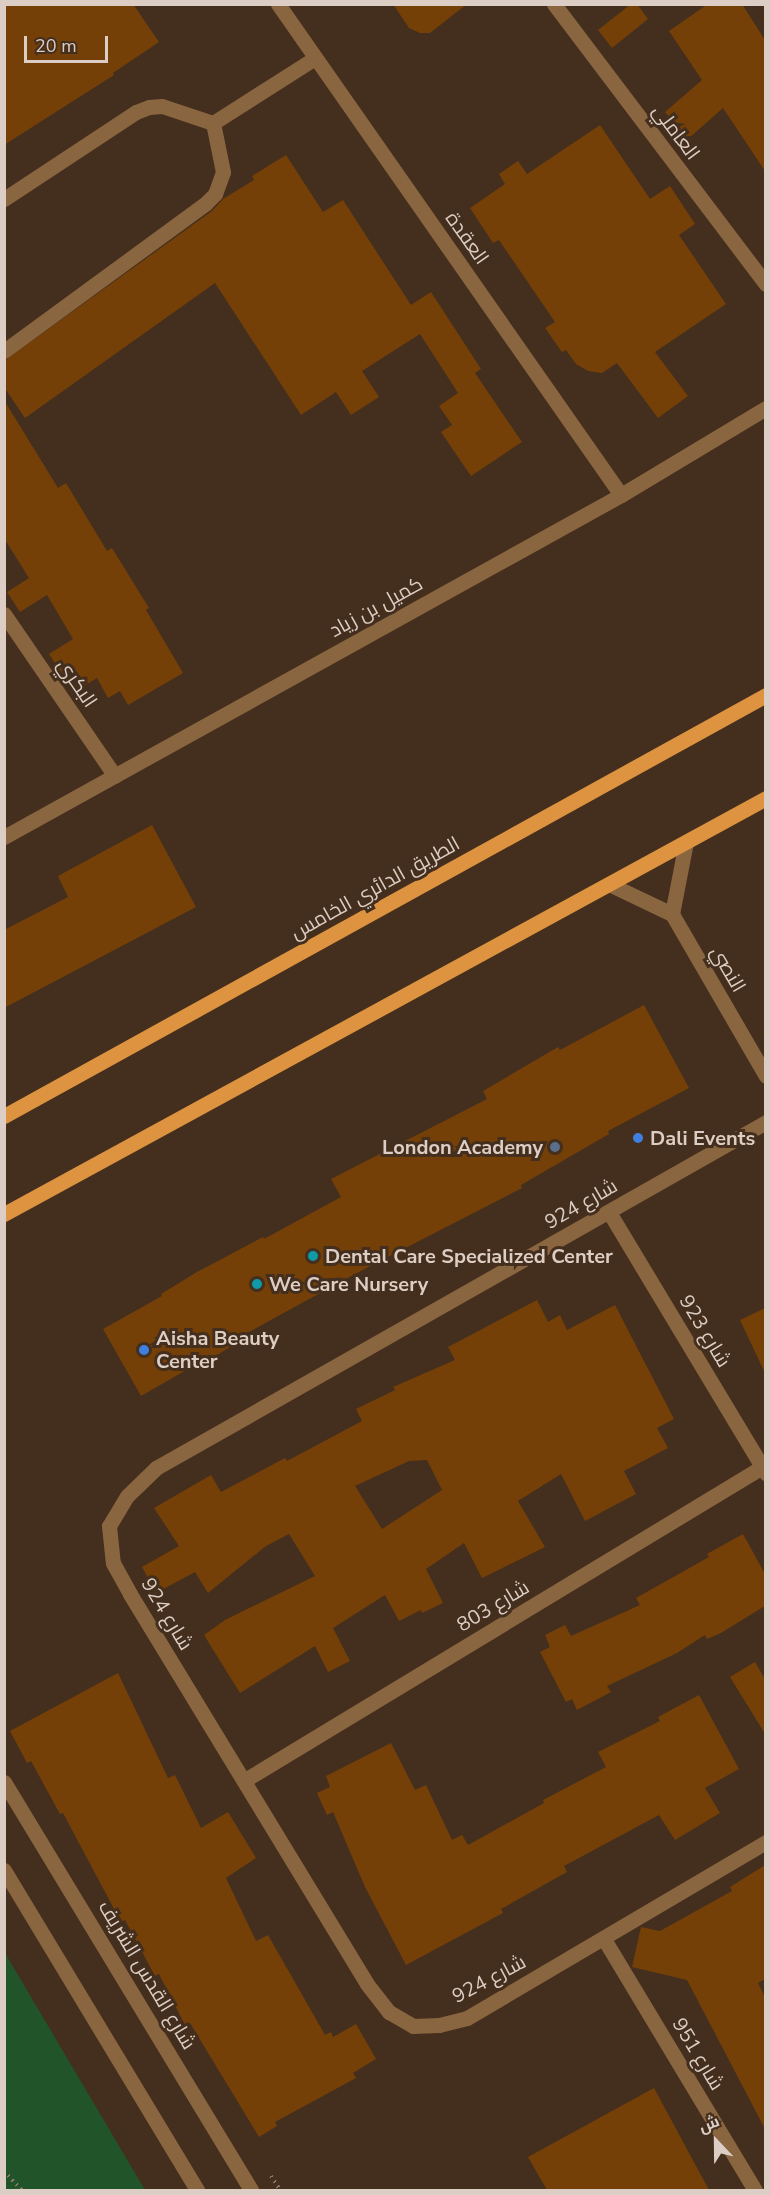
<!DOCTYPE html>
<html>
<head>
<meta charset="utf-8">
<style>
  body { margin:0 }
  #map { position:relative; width:770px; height:2195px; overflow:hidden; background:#442e1d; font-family:"Nunito Sans",Cairo,sans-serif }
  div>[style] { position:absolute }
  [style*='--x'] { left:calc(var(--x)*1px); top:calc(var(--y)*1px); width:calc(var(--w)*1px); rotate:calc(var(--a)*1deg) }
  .green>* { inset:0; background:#215529 }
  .building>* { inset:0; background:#744008 }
  .path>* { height:4px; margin-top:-2px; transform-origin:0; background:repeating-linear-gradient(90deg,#8c7a6c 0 1.5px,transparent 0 6px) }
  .minor>* { height:15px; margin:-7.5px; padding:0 7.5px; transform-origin:7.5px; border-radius:7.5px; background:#896540 }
  .major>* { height:15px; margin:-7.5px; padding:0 7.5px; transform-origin:7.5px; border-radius:7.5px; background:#dd933f }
  .dots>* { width:16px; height:16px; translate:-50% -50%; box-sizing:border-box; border:3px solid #442e1d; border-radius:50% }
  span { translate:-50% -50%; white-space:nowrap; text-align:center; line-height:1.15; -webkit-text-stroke:6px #442e1d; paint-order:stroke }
  .street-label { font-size:20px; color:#dccec4 }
  .poi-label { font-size:20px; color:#dccec4; font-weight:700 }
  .left { translate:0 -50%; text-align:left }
  .right { translate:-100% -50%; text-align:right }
  .frame { position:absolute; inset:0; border:6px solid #dccec4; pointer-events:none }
  .north { position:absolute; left:686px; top:2111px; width:60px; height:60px; -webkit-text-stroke:4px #442e1d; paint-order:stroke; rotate:338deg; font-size:16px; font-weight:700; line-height:24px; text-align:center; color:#dccec4 }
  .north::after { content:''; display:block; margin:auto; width:21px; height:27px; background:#dccec4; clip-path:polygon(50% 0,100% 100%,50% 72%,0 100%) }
  .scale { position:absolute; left:24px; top:36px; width:84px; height:27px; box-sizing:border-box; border:3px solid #dccec4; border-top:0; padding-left:8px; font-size:18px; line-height:21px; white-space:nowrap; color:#dccec4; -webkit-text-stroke:4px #442e1d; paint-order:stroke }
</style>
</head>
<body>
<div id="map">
  <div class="green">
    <i style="clip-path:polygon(5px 1953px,31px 1997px,145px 2190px,5px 2190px)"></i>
  </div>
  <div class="building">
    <i style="clip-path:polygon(4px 4px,133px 4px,159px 42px,113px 73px,114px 75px,4px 145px)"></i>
    <i style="clip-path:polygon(393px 4px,467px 4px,430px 33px,420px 33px,409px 28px)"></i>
    <i style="clip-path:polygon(631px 4px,637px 4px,648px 19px,612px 48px,598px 30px)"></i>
    <i style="clip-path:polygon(708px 4px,742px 4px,765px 40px,765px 171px,723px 108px,688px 139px,665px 112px,702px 80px,669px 31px)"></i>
    <i style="clip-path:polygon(600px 125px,650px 199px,670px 186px,695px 224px,679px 235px,726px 304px,655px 352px,688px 396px,658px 418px,617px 363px,602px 373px,588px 371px,576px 364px,566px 350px,562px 352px,545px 328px,555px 322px,499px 240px,493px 243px,470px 208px,505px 184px,499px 174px,518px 161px,527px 174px)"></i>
    <i style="clip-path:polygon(286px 155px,323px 212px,343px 200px,411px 305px,431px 292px,481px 369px,475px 373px,522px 442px,471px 476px,441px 432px,452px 425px,439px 406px,458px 393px,420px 334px,362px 371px,379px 397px,351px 415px,336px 392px,301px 415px,215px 283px,25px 418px,4px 387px,4px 361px,212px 211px,223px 199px,254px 180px,252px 176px)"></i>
    <i style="clip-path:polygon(4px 400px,58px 488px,66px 483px,107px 551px,112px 548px,149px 608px,146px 610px,183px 673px,128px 705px,120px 691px,108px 698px,97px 678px,74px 692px,49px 654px,73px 639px,47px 595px,20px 612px,7px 592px,29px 578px,4px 538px)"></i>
    <i style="clip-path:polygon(152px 825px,196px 907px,4px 1008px,4px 930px,68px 897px,58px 876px)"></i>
    <i style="clip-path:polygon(644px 1005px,689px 1088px,608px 1131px,609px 1134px,521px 1185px,522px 1188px,353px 1275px,238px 1338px,240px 1341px,204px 1363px,202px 1361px,141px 1396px,103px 1329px,162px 1296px,161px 1294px,197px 1272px,263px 1237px,264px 1239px,341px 1197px,331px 1179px,487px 1099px,483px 1091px,558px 1047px,560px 1050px)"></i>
    <i style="clip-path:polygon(evenodd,537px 1300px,548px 1322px,560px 1315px,567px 1330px,615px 1305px,674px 1419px,657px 1428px,668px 1448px,624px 1471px,636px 1494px,585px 1521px,561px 1474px,518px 1501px,545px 1547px,482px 1578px,464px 1543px,426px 1569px,443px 1603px,422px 1613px,421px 1610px,399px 1621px,385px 1595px,333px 1628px,350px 1661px,328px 1672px,315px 1646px,240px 1693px,204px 1635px,225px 1620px,315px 1576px,289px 1534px,266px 1546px,208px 1593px,195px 1572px,156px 1593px,142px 1567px,179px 1546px,154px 1508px,211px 1475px,221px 1492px,285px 1458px,287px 1461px,362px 1421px,356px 1409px,395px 1390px,393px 1387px,455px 1360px,448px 1347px,537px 1300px,427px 1460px,442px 1490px,382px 1529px,355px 1486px,409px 1461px,427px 1460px)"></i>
    <i style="clip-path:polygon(765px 1308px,765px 1373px,740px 1320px)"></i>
    <i style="clip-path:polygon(743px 1534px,765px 1574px,765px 1606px,721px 1633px,707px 1639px,705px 1635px,677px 1653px,607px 1686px,611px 1692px,577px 1710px,572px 1699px,566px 1702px,540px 1652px,550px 1647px,545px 1635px,565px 1625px,571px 1636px,640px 1605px,636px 1598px,709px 1557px,707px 1554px)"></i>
    <i style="clip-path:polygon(755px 1662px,765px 1679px,765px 1734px,730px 1677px)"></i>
    <i style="clip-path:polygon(118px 1673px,168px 1778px,175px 1775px,201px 1828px,228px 1812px,256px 1858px,226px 1878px,256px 1941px,268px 1935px,325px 2035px,331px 2032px,333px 2037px,356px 2024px,376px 2059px,353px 2073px,356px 2078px,275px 2122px,277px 2126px,259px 2137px,190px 2023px,185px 2025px,159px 1974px,155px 1976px,125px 1920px,121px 1922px,63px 1813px,60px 1814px,31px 1761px,27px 1763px,10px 1731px)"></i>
    <i style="clip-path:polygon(699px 1695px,739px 1769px,705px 1788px,720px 1813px,675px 1840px,659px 1815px,564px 1866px,567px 1872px,501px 1909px,503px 1913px,406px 1965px,365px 1887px,333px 1812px,327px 1815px,317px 1793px,330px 1787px,326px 1776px,391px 1743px,415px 1790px,426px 1785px,452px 1840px,462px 1835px,468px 1845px,544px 1803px,543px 1800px,606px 1767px,598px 1752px,660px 1721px,658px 1717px)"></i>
    <i style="clip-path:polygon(765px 1865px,765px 1979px,758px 1983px,765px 1997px,765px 2129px,687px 1980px,632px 1967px,641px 1927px,660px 1931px,732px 1891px,730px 1887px)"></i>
    <i style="clip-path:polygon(654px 2088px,709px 2190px,547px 2190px,528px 2157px)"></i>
  </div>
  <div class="path">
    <i style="--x:4;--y:2171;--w:26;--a:47"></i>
    <i style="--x:271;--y:2176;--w:17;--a:57"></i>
  </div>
  <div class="minor">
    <i style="--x:278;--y:4;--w:599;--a:55.06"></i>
    <i style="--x:554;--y:4;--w:351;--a:52.9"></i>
    <i style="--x:213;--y:123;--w:121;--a:-32.5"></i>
    <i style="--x:4;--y:199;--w:158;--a:-33.4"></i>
    <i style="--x:136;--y:112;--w:14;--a:-21"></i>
    <i style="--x:149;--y:107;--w:13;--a:-4"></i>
    <i style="--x:162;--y:106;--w:54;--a:18.4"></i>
    <i style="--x:4;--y:351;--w:250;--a:-36.2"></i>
    <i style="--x:206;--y:203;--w:13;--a:-45"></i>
    <i style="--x:215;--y:194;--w:23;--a:-70"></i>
    <i style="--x:223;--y:172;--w:50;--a:-101.5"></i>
    <i style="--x:4;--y:614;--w:196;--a:55.6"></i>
    <i style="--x:4;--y:837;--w:705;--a:-29"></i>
    <i style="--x:621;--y:495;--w:169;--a:-31"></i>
    <i style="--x:609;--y:884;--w:70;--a:25.5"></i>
    <i style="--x:672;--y:914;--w:187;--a:59.9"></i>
    <i style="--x:672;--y:914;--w:73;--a:-79"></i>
    <i style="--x:766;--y:1122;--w:701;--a:150.44"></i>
    <i style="--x:156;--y:1468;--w:40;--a:136"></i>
    <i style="--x:127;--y:1496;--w:35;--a:121"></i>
    <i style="--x:109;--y:1526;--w:37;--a:84"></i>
    <i style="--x:113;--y:1563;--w:35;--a:61"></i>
    <i style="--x:130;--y:1594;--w:456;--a:58.7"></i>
    <i style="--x:367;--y:1984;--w:36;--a:52"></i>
    <i style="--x:389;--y:2012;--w:28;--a:30"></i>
    <i style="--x:413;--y:2026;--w:26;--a:-2"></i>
    <i style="--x:439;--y:2025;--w:29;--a:-14"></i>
    <i style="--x:467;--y:2018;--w:347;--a:-30.5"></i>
    <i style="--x:609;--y:1212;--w:305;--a:59"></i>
    <i style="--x:245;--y:1780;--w:604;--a:-31.19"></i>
    <i style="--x:4;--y:1782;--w:477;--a:58.8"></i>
    <i style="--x:4;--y:1870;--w:374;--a:58.9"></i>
    <i style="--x:604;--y:1939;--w:293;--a:59"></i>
  </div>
  <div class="major">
    <i style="--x:4;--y:1116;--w:871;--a:-28.92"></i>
    <i style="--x:4;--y:1214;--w:868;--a:-28.63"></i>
  </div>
  <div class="dots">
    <i style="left:638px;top:1138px;background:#3f7fe0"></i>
    <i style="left:555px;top:1147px;background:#5c6f8a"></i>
    <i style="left:313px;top:1256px;background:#0f9aa8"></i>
    <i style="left:257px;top:1284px;background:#0f9aa8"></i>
    <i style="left:144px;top:1350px;background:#3f7fe0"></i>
  </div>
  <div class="street-label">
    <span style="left:676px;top:132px;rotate:53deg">العاملي</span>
    <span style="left:467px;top:238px;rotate:55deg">العقدة</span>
    <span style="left:376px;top:607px;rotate:-29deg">كميل بن زياد</span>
    <span style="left:77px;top:683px;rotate:56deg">البكري</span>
    <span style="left:375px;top:888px;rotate:-29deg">الطريق الدائري الخامس</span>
    <span style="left:728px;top:969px;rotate:60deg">النصي</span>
    <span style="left:581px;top:1204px;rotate:-30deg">شارع 924</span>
    <span style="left:705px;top:1331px;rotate:59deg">شارع 923</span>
    <span style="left:493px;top:1606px;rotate:-31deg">شارع 803</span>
    <span style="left:167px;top:1614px;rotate:59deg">شارع 924</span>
    <span style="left:147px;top:1975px;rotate:59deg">شارع القدس الشريف</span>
    <span style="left:489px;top:1979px;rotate:-28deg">شارع 924</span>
    <span style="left:698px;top:2054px;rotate:59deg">شارع 951</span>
  </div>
  <div class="poi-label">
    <span class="left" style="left:650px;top:1138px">Dali Events</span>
    <span class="right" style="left:543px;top:1147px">London Academy</span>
    <span class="left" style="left:325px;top:1256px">Dental Care Specialized Center</span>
    <span class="left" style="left:269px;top:1284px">We Care Nursery</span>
    <span class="left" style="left:156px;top:1350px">Aisha Beauty<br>Center</span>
  </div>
  <div class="frame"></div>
  <div class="north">ش</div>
  <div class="scale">20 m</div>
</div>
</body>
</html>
